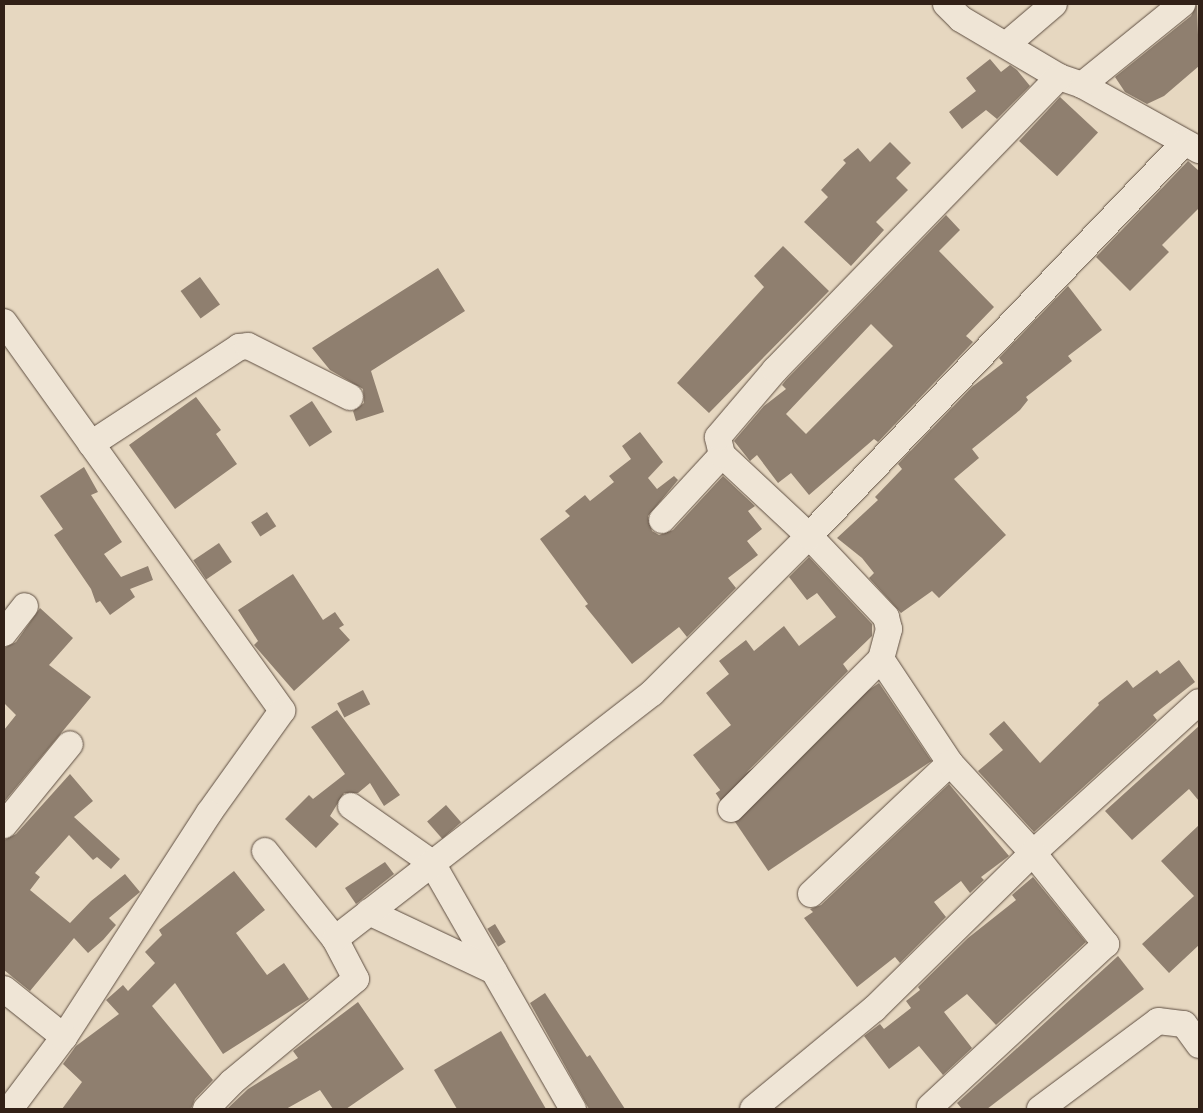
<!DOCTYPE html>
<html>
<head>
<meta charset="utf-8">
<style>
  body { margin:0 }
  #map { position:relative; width:1203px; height:1113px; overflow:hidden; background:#e6d7c0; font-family:"Gentium Book Plus",serif }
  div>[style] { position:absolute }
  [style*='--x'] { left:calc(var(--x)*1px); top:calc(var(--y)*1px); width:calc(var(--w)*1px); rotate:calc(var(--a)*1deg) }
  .building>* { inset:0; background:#8f7f6f; transform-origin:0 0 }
  .roads { filter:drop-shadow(0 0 1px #5e4e41) drop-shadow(0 0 1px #5e4e41) }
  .minor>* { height:26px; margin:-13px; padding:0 13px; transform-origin:13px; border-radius:13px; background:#efe5d6 }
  span { translate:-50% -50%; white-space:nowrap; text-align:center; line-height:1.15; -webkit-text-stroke:5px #efe5d6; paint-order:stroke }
  .frame { position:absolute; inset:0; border:5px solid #312017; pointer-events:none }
</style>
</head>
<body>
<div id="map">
  <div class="building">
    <i style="clip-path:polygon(1197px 4px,1199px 66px,1164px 96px,1147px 104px,1125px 92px,1115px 77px,1191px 16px)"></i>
    <i style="clip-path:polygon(990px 59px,1001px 72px,1010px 65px,1017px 70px,1030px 86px,997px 119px,986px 110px,962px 129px,949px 112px,976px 91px,966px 78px)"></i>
    <i style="left:1060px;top:97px;width:52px;height:60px;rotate:43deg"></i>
    <i style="clip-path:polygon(890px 142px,911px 163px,896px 178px,908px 190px,876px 222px,884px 230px,851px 266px,804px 222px,828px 197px,821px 190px,846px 163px,843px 160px,858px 148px,870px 162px)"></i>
    <i style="clip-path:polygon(1188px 161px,1199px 171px,1199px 208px,1162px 245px,1169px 252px,1130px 291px,1096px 257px)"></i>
    <i style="clip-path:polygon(evenodd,946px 215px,960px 230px,939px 251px,994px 307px,966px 336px,973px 342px,878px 442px,874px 439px,809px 495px,791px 473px,778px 483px,757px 455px,750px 461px,734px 441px,764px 406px,786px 389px,782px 385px,786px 380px,946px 215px,871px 324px,893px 346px,806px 434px,786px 414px,871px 324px)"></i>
    <i style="clip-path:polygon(783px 246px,829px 291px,709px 413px,677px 383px,764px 287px,754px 276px)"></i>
    <i style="clip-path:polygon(438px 268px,465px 311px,371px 371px,384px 412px,356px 421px,353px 411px,364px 403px,363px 389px,330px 370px,312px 348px)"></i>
    <i style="left:200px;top:277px;width:34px;height:24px;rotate:54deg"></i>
    <i style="clip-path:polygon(1068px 286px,1102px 330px,1068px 356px,1072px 361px,1026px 397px,1028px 400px,1020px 410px,972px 449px,979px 458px,954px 479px,1006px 535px,939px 598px,932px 591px,901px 613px,869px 578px,874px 573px,862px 558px,837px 538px,878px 500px,875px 497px,902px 469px,898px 464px,972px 387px,1003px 363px,999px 358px)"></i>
    <i style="clip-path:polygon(196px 397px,221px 430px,216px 434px,237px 464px,175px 509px,129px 445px)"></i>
    <i style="left:312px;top:401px;width:37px;height:27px;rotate:57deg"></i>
    <i style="clip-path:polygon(640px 432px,663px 462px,648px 478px,657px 489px,674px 476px,678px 480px,648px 516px,652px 531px,659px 535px,673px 530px,723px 476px,755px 506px,748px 511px,762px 529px,747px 541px,758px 555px,728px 578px,736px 588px,687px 637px,679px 627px,632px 664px,585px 606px,588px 604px,540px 539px,570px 516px,565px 511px,585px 495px,590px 501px,614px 482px,609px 476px,631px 459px,622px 446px)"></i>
    <i style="clip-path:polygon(84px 467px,98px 492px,91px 495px,122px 542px,104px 554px,121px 577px,148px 566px,153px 580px,130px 589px,135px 597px,110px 615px,100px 601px,96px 603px,91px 589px,54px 535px,63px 529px,40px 496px)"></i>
    <i style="left:267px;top:512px;width:17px;height:19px;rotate:57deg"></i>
    <i style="left:219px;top:543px;width:23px;height:31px;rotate:56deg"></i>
    <i style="clip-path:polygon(809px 557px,872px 624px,872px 636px,843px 664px,848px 671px,724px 795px,693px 755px,731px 725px,706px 693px,729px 674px,719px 661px,746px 640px,754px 651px,784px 626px,799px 646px,836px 617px,817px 593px,807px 600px,789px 577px)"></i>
    <i style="clip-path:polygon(293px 574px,323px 620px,335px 612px,344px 625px,339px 628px,350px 640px,294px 691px,254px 645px,258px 641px,238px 610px)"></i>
    <i style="clip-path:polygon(40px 608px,73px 638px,49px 665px,91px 697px,4px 802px,4px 730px,16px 715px,4px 703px,4px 648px,16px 642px)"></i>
    <i style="clip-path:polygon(1179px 660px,1195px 682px,1153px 715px,1157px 720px,1034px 832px,978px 771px,1003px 750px,989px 734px,1004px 721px,1040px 763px,1099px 705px,1098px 703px,1127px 680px,1133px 688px,1157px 670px,1160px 674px)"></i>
    <i style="left:879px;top:683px;width:94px;height:197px;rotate:56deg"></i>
    <i style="left:363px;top:690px;width:16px;height:29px;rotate:63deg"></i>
    <i style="clip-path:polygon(337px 710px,400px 795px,384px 806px,370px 783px,358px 793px,344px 793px,330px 816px,339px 824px,316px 848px,285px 819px,309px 795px,313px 799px,345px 774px,311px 727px)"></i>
    <i style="clip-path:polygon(1199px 726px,1199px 801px,1189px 789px,1132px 840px,1105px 811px)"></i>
    <i style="clip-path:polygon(70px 774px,93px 801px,74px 817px,120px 859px,111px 869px,97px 857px,93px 860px,69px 835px,35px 873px,40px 877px,30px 890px,70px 923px,91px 901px,125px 874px,140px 892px,109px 918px,116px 925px,103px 940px,88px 953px,74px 938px,30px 991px,4px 970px,4px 840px,16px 834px)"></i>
    <i style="clip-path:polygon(949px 784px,1009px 856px,981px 877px,984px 880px,970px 893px,961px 881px,934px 902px,946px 917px,900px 963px,895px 957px,857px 987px,804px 918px,813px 912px,810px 909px,821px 905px)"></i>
    <i style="left:446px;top:805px;width:23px;height:25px;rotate:49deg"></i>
    <i style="clip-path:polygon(1199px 825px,1199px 945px,1169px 973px,1142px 944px,1194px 896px,1161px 861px)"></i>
    <i style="clip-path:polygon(385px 862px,394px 874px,356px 904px,345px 888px)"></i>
    <i style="clip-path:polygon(234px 871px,265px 910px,236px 933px,267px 975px,284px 963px,309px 999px,223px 1054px,175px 983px,152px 1006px,213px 1080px,195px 1099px,191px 1109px,62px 1109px,82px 1082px,63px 1064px,76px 1046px,119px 1014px,106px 1000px,123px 985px,128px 991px,155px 963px,145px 952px,162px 935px,159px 930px)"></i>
    <i style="clip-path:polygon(1033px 877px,1086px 942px,996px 1025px,967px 994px,944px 1012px,972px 1048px,943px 1075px,919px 1046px,889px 1069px,864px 1036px,880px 1024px,884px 1029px,911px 1008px,906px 1001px,920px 990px,918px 987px,968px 938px,1016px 900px,1012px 895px)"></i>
    <i style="left:495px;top:924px;width:21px;height:9px;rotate:59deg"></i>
    <i style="clip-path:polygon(1118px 956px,1144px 989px,987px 1109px,962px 1109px,957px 1103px)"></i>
    <i style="clip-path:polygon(545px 993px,587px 1057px,590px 1055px,625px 1109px,589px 1109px,530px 1003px)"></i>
    <i style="clip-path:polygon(358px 1002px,404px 1069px,346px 1109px,333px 1109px,320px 1090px,286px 1109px,227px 1109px,248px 1089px,298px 1058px,293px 1051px)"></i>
    <i style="clip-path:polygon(501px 1031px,546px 1109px,457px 1109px,434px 1070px)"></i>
  </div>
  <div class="roads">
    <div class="minor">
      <i style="--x:946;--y:4;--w:21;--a:45"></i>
      <i style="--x:961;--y:19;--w:114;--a:30.6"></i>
      <i style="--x:1059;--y:77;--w:24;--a:19"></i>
      <i style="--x:1082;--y:85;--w:134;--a:29.1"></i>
      <i style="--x:1006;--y:45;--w:63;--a:-40.5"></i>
      <i style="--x:1082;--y:85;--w:129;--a:-39"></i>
      <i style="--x:4;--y:322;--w:478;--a:54.4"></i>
      <i style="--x:282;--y:711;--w:125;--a:125.6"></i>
      <i style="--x:209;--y:813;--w:267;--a:122.9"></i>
      <i style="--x:64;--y:1037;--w:90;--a:126.9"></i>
      <i style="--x:91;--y:444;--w:177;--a:-33.2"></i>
      <i style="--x:239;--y:347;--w:9;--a:-6"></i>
      <i style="--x:248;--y:346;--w:114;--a:26.6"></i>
      <i style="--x:662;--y:520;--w:88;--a:-47.3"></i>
      <i style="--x:4;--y:633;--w:34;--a:-52"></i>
      <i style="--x:881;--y:659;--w:125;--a:56.4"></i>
      <i style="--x:351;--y:806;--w:99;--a:35.1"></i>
      <i style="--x:432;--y:863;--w:284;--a:60.2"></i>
      <i style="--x:731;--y:809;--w:212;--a:-45"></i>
      <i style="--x:881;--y:659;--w:31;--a:-75"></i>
      <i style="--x:889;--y:629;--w:12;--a:-104"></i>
      <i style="--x:886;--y:617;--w:112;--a:-133.5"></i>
      <i style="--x:809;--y:536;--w:119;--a:-137"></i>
      <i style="--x:722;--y:455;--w:18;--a:-103"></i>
      <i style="--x:718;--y:437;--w:88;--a:-49.6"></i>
      <i style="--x:775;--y:370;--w:408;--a:-45.9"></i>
      <i style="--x:4;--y:825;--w:104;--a:-50.8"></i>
      <i style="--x:265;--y:851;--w:112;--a:51.5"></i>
      <i style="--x:811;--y:894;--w:191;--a:-43.3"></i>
      <i style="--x:950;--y:763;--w:122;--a:47.3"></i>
      <i style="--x:1033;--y:853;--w:224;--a:-42.3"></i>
      <i style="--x:369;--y:912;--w:138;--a:25.3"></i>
      <i style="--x:4;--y:989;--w:77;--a:38.7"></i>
      <i style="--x:206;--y:1109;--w:37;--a:-46"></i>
      <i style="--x:232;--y:1082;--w:161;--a:-39.7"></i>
      <i style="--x:356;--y:979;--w:45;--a:-117.7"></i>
      <i style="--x:335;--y:939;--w:401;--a:-37.8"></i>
      <i style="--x:652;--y:693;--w:222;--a:-45"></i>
      <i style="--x:809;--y:536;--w:543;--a:-46.34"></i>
      <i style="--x:753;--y:1109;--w:157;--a:-39.6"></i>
      <i style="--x:874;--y:1009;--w:223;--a:-44.5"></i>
      <i style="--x:1033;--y:853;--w:117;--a:51.3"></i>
      <i style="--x:1106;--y:944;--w:240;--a:137.2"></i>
      <i style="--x:1040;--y:1109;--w:147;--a:-36.7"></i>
      <i style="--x:1158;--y:1021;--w:26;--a:7"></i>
      <i style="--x:1184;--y:1024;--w:26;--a:54"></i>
    </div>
  </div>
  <div class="frame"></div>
</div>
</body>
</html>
